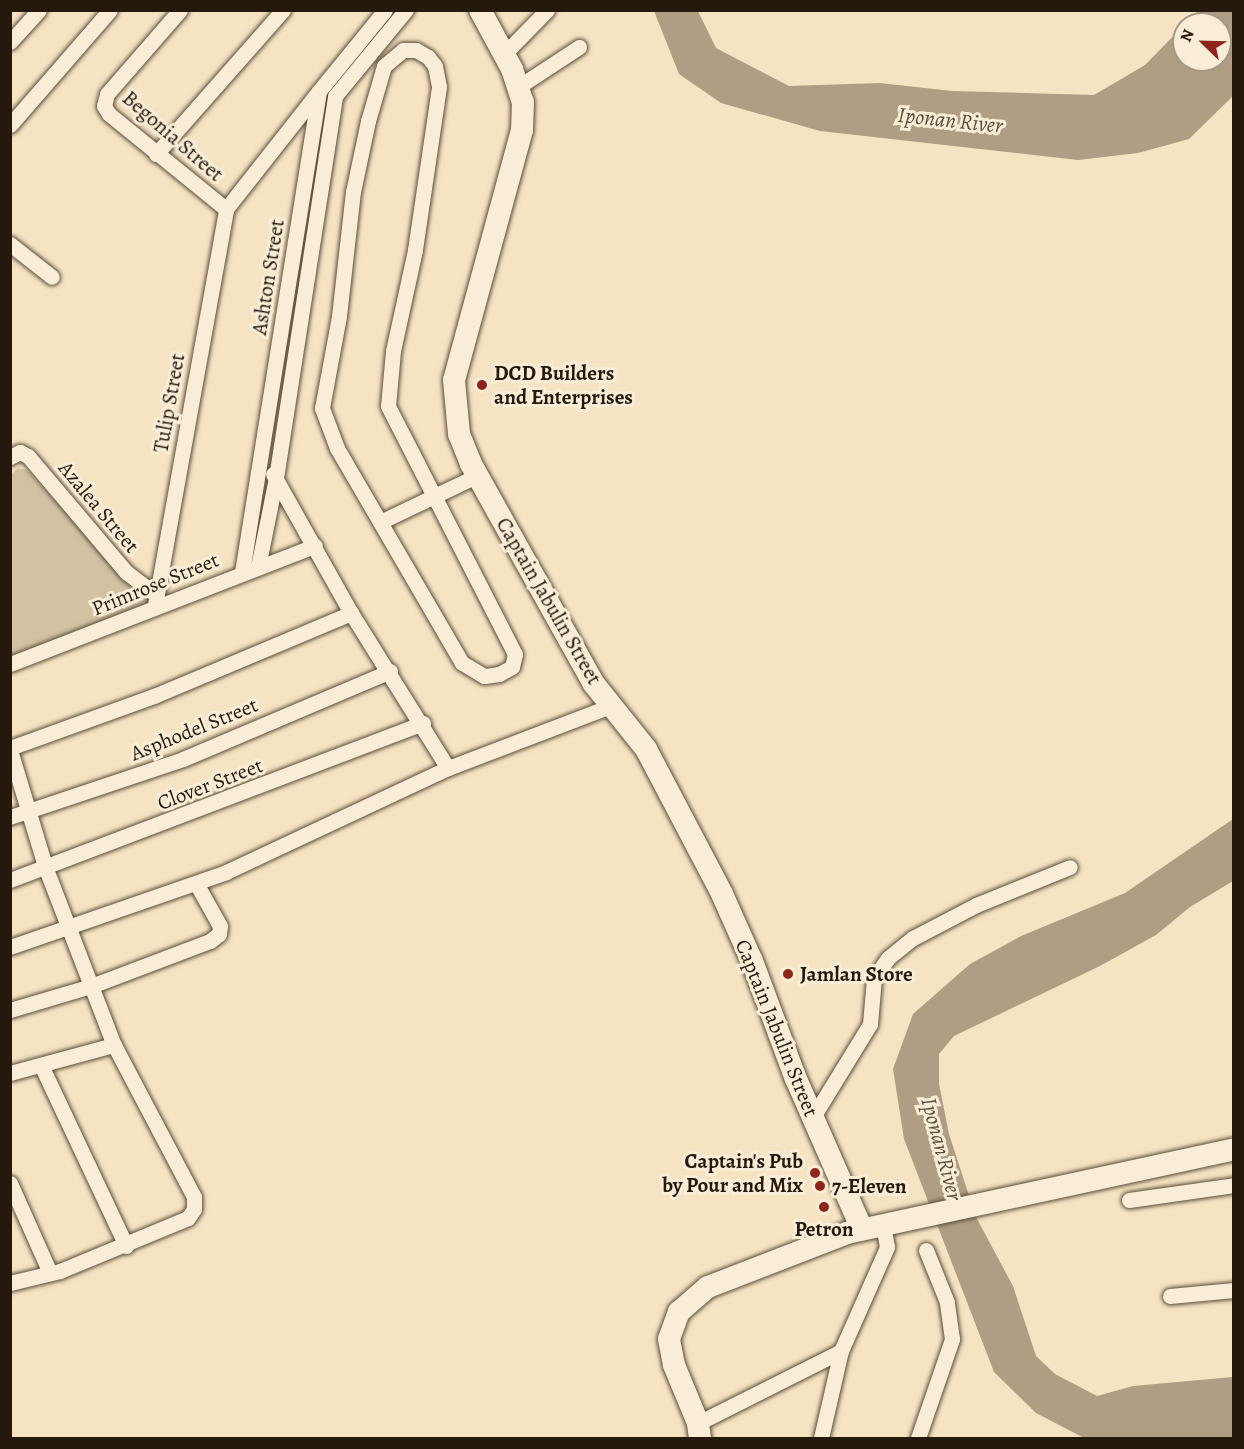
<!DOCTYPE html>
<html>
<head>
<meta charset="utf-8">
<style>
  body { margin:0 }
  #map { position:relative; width:1244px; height:1449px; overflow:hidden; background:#f6e3c2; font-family:Alegreya,serif }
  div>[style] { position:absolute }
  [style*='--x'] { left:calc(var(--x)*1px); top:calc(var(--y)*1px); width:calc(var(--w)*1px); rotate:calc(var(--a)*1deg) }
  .green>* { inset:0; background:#d2c1a3 }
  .water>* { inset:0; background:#af9e84 }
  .roads { filter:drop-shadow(0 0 2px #594c3a) drop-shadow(0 0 2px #594c3a) }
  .street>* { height:15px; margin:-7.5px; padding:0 7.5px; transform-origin:7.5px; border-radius:7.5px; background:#f9edd7 }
  .secondary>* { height:22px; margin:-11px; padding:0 11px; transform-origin:11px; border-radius:11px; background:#f9edd7 }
  .dots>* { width:16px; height:16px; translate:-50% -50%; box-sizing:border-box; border:3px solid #f9edd7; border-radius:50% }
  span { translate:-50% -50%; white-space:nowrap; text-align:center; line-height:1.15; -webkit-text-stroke:6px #f9edd7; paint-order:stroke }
  .street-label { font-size:21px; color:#25190d }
  .poi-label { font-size:21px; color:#25190d; font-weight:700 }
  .left { translate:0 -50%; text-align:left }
  .right { translate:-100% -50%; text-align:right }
  .water-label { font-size:22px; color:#5c4e3d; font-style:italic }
  .frame { position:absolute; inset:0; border:12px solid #25190d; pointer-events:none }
  .north { position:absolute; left:1172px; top:12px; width:60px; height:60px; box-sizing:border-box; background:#f9edd7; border:2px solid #a49886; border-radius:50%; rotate:293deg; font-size:16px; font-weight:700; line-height:24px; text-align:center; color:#25190d }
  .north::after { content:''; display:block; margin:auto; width:21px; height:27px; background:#8f2418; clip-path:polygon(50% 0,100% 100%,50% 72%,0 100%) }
</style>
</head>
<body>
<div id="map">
  <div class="green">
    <i style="clip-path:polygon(18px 468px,27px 470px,122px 574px,148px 595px,148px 604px,11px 658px,10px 476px)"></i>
  </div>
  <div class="water">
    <i style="clip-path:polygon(654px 11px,698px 11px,716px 48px,789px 86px,880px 83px,952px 91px,1094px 95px,1145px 65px,1184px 25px,1184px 60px,1220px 60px,1220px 24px,1185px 24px,1198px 11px,1233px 11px,1233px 96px,1189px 139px,1138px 153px,1078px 160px,820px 131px,721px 103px,679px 74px)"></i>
    <i style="clip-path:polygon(1233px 819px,1233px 881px,1190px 907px,1156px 935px,1100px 966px,954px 1036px,939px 1054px,939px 1084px,949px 1134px,976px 1217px,1013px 1286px,1036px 1356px,1055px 1374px,1097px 1396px,1133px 1386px,1233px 1377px,1233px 1438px,1084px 1438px,1036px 1413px,994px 1372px,904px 1139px,893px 1069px,913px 1014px,970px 964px,1021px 936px,1125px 893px)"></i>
  </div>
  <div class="roads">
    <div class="street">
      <i style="--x:180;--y:10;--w:111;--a:131"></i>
      <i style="--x:107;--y:94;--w:12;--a:104"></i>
      <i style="--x:104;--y:106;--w:9;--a:58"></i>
      <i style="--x:109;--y:114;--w:151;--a:39.1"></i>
      <i style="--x:10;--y:42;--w:43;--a:-47.8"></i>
      <i style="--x:403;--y:50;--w:13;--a:0"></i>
      <i style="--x:416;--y:50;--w:14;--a:30"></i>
      <i style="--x:428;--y:57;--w:11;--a:52"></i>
      <i style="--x:435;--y:66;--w:21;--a:79"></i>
      <i style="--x:439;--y:87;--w:165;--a:98.4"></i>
      <i style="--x:415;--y:250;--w:103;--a:102.3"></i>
      <i style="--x:393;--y:351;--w:55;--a:95.2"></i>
      <i style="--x:388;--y:406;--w:279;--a:62.9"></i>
      <i style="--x:515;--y:654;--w:13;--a:103"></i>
      <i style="--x:512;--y:667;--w:15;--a:152"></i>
      <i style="--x:499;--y:674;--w:15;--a:172"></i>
      <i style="--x:484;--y:676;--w:26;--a:-149"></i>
      <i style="--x:462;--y:663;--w:249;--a:-120.2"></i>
      <i style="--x:337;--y:448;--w:43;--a:-110.6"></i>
      <i style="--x:322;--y:408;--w:94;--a:-79.5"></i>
      <i style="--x:339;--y:316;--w:125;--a:-83.6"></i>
      <i style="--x:353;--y:192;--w:73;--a:-78.1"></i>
      <i style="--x:368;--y:121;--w:57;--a:-73.8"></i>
      <i style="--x:384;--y:66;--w:25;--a:-40"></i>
      <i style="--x:503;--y:55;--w:63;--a:-45.6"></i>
      <i style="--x:518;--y:87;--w:73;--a:-33.3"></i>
      <i style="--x:10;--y:125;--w:152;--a:-49"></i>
      <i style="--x:156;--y:154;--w:192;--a:-48.6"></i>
      <i style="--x:10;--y:244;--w:53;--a:38.2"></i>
      <i style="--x:10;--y:457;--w:11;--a:-27"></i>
      <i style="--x:20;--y:452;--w:9;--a:27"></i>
      <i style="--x:28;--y:456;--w:152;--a:49.8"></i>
      <i style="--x:126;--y:572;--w:36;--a:37"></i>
      <i style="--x:273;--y:474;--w:159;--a:60.7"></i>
      <i style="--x:351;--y:613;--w:183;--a:58"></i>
      <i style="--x:380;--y:522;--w:109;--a:-25.6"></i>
      <i style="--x:258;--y:567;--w:91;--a:-78.6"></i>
      <i style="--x:276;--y:478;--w:387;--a:-81.2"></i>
      <i style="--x:335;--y:96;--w:112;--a:-50.5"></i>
      <i style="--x:242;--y:572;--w:487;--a:-80.9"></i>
      <i style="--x:319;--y:91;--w:104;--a:-50.8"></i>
      <i style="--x:155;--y:605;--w:402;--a:-79.8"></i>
      <i style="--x:226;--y:209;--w:149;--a:-51.8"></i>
      <i style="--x:10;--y:664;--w:327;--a:-21.2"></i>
      <i style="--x:10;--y:748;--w:153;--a:-19.9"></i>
      <i style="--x:154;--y:696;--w:214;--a:-22.8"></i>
      <i style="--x:10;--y:750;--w:124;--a:73.2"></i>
      <i style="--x:46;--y:869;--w:189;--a:68.9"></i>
      <i style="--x:114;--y:1045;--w:172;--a:62.2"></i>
      <i style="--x:194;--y:1197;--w:12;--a:90"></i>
      <i style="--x:194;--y:1209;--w:11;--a:124"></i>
      <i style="--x:188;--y:1218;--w:139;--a:157.5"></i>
      <i style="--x:60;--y:1271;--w:51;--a:166.5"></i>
      <i style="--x:10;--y:817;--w:182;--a:-18.5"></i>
      <i style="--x:183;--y:759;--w:225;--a:-23"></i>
      <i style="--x:10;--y:880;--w:442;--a:-20.8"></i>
      <i style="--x:10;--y:947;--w:229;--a:-19.1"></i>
      <i style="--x:226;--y:872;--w:245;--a:-25.1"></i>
      <i style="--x:448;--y:768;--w:177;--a:-20.9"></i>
      <i style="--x:10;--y:1010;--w:84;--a:-16.5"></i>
      <i style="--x:91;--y:986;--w:127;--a:-20.7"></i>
      <i style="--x:210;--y:941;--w:11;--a:-38"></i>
      <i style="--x:219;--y:934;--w:8;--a:-83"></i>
      <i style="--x:220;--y:926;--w:49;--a:-119.2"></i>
      <i style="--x:41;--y:1065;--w:200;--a:64.8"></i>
      <i style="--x:10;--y:1073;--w:108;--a:-15.1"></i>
      <i style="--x:813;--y:1117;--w:109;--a:-58.5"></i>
      <i style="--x:870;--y:1024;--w:46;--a:-85"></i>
      <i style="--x:874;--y:978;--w:24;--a:-55"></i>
      <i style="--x:888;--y:958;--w:32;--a:-39"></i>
      <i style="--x:913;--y:938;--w:71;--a:-27.6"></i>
      <i style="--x:976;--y:905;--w:101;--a:-22"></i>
      <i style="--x:10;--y:1183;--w:98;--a:66"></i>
      <i style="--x:1129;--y:1200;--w:106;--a:-8.1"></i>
      <i style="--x:1170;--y:1296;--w:64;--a:-5.4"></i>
      <i style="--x:698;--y:1423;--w:160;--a:-26.7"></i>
      <i style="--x:821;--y:1438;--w:89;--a:-77.1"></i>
      <i style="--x:841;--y:1351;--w:114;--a:-66.1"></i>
      <i style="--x:887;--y:1247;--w:23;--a:-100"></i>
      <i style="--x:918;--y:1438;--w:105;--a:-71"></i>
      <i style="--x:952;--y:1339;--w:37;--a:-98"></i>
      <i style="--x:947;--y:1302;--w:56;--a:-112"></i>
    </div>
    <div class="secondary">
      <i style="--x:480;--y:10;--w:67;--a:61.5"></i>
      <i style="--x:512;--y:69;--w:35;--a:72"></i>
      <i style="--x:523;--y:102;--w:28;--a:92"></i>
      <i style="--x:522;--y:130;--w:259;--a:105.2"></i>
      <i style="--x:454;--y:380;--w:54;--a:84.7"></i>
      <i style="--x:459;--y:434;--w:32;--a:68"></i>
      <i style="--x:471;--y:464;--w:252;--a:60.8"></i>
      <i style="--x:594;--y:684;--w:83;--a:51.3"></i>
      <i style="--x:646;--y:749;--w:164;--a:62.3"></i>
      <i style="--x:722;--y:894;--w:73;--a:65.9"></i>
      <i style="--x:752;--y:961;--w:126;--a:69.6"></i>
      <i style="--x:796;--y:1079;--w:164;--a:66.3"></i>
      <i style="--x:700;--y:1438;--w:15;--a:-98"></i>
      <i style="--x:698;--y:1423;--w:63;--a:-112.5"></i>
      <i style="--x:674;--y:1365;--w:26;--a:-101"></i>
      <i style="--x:669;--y:1339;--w:29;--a:-70"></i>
      <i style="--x:679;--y:1312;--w:38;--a:-41"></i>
      <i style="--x:708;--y:1287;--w:149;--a:-21.2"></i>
      <i style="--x:847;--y:1233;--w:396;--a:-12.2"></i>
    </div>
  </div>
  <div class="dots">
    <i style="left:482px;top:385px;background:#8f2418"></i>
    <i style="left:788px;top:974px;background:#8f2418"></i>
    <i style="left:815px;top:1173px;background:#8f2418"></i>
    <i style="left:820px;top:1186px;background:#8f2418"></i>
    <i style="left:824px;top:1207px;background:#8f2418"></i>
  </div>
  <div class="street-label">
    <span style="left:173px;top:136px;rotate:41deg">Begonia Street</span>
    <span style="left:268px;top:277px;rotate:-81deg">Ashton Street</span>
    <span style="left:169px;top:403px;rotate:-80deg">Tulip Street</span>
    <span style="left:99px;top:507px;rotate:50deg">Azalea Street</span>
    <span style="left:155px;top:584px;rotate:-22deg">Primrose Street</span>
    <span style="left:549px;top:601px;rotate:60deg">Captain Jabulin Street</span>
    <span style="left:194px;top:729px;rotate:-22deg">Asphodel Street</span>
    <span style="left:210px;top:784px;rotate:-21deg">Clover Street</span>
    <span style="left:777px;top:1028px;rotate:68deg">Captain Jabulin Street</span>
  </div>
  <div class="poi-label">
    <span class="left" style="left:494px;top:385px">DCD Builders<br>and Enterprises</span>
    <span class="left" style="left:800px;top:974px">Jamlan Store</span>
    <span class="right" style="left:803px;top:1173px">Captain's Pub<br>by Pour and Mix</span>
    <span class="left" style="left:832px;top:1186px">7-Eleven</span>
    <span style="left:824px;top:1229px">Petron</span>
  </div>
  <div class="water-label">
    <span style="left:950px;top:121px;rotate:6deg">Iponan River</span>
    <span style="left:941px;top:1149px;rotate:75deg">Iponan River</span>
  </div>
  <div class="frame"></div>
  <div class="north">N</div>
</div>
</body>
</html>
